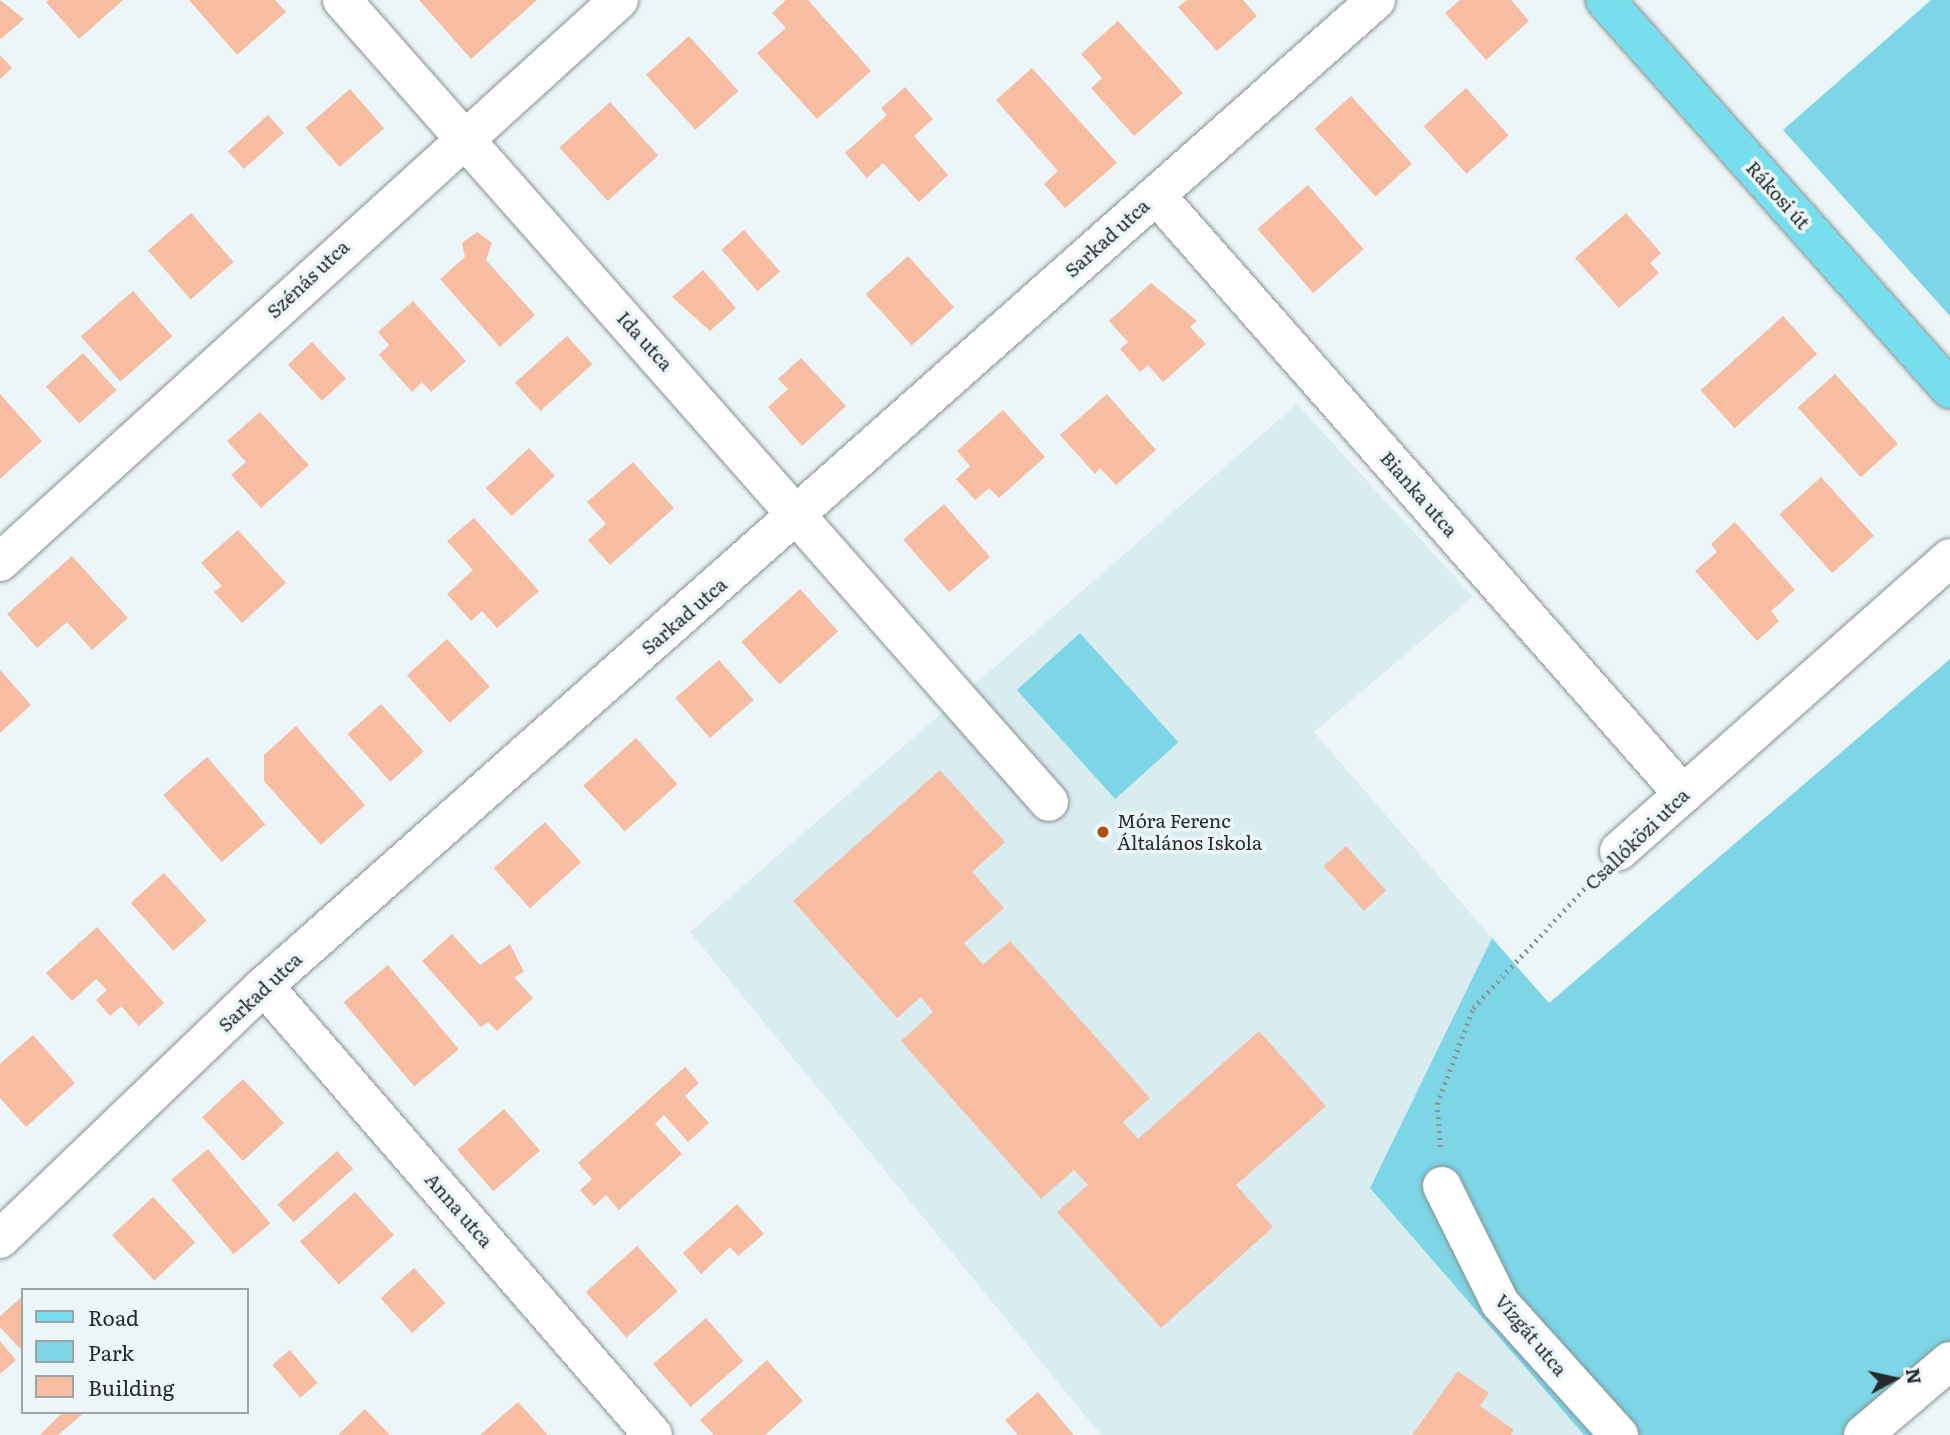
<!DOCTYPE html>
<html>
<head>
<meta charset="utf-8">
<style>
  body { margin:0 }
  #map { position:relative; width:1950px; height:1435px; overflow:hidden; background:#ecf6f8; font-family:Literata,serif }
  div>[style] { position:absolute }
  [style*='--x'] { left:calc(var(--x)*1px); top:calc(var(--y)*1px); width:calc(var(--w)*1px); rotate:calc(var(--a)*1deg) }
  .built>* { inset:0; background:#d9edf0 }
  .green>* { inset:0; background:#7dd5e5; transform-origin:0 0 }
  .building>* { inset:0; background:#f7bda2; transform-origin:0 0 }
  .path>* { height:4.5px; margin-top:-2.25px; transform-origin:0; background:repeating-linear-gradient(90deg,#8c9395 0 2px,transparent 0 7px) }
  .roads { filter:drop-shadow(0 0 2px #889192) drop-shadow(0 0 2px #889192) }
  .minor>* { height:38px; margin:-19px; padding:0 19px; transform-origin:19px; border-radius:19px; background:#fff }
  .major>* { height:38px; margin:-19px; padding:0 19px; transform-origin:19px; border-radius:19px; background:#76deec }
  .dots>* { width:19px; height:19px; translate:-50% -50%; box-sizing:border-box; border:4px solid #ecf6f8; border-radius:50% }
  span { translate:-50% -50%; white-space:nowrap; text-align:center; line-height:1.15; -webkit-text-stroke:7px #ecf6f8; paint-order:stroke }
  .street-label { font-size:19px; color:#272a2b }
  .poi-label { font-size:19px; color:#272a2b }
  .left { translate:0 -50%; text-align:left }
  .legend { position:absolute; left:21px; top:1288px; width:228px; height:126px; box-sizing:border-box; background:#ecf6f8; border:2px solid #9da4a6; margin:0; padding:9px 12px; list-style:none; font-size:21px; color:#272a2b }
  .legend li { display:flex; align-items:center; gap:14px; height:35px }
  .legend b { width:35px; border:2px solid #9da4a6 }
  .north { position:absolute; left:1859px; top:1344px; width:70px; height:70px; -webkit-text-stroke:5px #ecf6f8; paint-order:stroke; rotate:82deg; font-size:19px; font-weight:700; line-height:28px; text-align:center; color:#272a2b }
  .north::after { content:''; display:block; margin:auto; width:24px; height:32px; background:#272a2b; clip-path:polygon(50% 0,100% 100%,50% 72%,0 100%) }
</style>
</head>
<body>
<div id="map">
  <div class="built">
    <i style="clip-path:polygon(1297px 404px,1473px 597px,1314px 732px,1492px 938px,1370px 1188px,1584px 1435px,1101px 1435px,690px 932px)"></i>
  </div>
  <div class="green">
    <i style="clip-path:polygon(1931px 0,1950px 0,1950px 316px,1783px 130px)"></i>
    <i style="left:1080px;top:633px;width:147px;height:85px;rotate:48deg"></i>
    <i style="clip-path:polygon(1950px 659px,1950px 1348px,1853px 1435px,1584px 1435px,1370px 1188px,1492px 938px,1549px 1003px)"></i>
  </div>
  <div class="building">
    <i style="clip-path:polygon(0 0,24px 19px,1px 39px,0 38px)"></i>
    <i style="clip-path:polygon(123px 0,79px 39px,46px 2px,49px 0)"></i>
    <i style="clip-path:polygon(189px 0,275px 0,286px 12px,237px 55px)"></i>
    <i style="clip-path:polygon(419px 0,537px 0,471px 59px)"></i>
    <i style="clip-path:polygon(786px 0,808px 0,871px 71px,817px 119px,757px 53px,786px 28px,772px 13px)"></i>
    <i style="clip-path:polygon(1187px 0,1243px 0,1257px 16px,1217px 51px,1178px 7px)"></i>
    <i style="clip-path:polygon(1460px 0,1511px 0,1529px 21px,1486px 60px,1445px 13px)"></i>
    <i style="clip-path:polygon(1118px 21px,1183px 93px,1134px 136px,1091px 88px,1102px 78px,1081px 54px)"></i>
    <i style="left:689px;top:36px;width:74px;height:58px;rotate:48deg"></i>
    <i style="clip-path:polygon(0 55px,12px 68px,0 79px)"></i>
    <i style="clip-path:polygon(1032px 68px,1117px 163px,1065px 208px,1044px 184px,1058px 171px,996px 100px)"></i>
    <i style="clip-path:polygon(905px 87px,933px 119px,914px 136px,948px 175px,919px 202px,883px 163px,867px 178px,845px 153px,887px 115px,881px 108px)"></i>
    <i style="left:1466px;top:88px;width:64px;height:57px;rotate:48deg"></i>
    <i style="left:350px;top:89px;width:52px;height:59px;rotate:49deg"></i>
    <i style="left:1351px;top:96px;width:91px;height:49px;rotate:48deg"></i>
    <i style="left:610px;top:102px;width:72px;height:68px;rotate:48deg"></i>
    <i style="left:268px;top:115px;width:24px;height:54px;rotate:48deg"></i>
    <i style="left:1308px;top:185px;width:85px;height:67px;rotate:49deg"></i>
    <i style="left:191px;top:213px;width:65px;height:57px;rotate:49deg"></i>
    <i style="clip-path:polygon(1626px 213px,1661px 253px,1650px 263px,1659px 273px,1619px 308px,1575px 258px)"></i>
    <i style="left:744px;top:230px;width:55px;height:30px;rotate:49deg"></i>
    <i style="clip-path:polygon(477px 232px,492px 243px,486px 260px,535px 315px,500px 347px,440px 279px,465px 257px,462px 243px)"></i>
    <i style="left:908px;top:256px;width:69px;height:57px;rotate:48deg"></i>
    <i style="clip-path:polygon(703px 270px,736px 308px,710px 331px,672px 297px)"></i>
    <i style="clip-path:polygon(1151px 283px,1197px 321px,1190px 327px,1206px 344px,1163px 382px,1148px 365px,1140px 372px,1120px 349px,1128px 342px,1109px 321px)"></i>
    <i style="left:133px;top:291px;width:60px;height:69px;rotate:49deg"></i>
    <i style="clip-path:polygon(413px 301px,466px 361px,431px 392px,422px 382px,412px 392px,379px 355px,389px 345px,378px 332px)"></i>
    <i style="left:1783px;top:316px;width:51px;height:111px;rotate:48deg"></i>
    <i style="left:567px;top:336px;width:38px;height:70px;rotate:48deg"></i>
    <i style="left:312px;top:342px;width:50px;height:33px;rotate:47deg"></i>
    <i style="left:83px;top:353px;width:50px;height:50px;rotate:48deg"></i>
    <i style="clip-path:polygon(801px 358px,846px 406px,802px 446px,768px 407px,788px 389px,778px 379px)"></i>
    <i style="left:1835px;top:374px;width:94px;height:50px;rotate:48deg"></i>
    <i style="clip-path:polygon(0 394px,42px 441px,0 479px)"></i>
    <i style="clip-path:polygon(1107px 394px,1156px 450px,1116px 485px,1100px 468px,1095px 474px,1060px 435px)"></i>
    <i style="clip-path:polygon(1003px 410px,1045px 457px,999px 498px,989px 488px,975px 500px,956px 479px,970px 466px,957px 451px)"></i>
    <i style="clip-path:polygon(260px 412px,309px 465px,261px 508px,231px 475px,246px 462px,227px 441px)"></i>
    <i style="left:529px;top:448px;width:38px;height:59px;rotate:47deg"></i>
    <i style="clip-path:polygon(633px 462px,674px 508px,610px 565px,588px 540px,606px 524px,587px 502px)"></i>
    <i style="left:1821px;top:477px;width:79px;height:56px;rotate:48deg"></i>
    <i style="left:944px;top:504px;width:70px;height:54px;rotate:49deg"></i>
    <i style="clip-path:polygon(474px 518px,539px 591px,497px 628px,482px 611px,471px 621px,447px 594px,473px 570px,447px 541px)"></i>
    <i style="clip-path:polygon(1735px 522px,1795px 590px,1771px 611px,1779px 621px,1757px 641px,1695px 571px,1717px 552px,1711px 544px)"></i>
    <i style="clip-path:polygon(238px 530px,286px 583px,242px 623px,214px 592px,222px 586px,201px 563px)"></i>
    <i style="clip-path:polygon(72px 556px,128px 618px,92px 650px,67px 622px,37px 648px,7px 614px)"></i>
    <i style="left:800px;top:589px;width:57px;height:79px;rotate:48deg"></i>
    <i style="left:447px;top:639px;width:64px;height:54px;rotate:48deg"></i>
    <i style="left:719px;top:660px;width:53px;height:58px;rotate:49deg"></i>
    <i style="clip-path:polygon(0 670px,31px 705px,0 733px)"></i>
    <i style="left:381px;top:704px;width:64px;height:45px;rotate:48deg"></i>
    <i style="clip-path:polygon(296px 726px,365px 805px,321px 845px,264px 781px,264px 755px)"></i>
    <i style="left:636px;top:738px;width:62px;height:71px;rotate:48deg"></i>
    <i style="left:207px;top:757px;width:89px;height:58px;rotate:49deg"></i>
    <i style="clip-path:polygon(940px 770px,1005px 842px,972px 872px,1004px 908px,964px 943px,983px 965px,1010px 941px,1150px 1098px,1123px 1122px,1138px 1139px,1259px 1031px,1326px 1106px,1236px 1185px,1273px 1227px,1161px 1328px,1057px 1212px,1088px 1185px,1074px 1170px,1041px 1199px,901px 1041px,933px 1012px,921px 997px,897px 1018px,793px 901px)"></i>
    <i style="left:545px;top:822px;width:54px;height:69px;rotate:48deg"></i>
    <i style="left:1346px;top:846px;width:60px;height:30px;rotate:48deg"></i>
    <i style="left:164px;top:873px;width:64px;height:45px;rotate:48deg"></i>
    <i style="clip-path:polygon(97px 927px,164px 1003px,139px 1026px,121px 1006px,110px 1016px,96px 1000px,107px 990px,96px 979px,72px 1001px,46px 973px)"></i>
    <i style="clip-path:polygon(452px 934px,480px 965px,510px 944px,524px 972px,514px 977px,533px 998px,497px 1031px,488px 1022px,481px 1027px,422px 961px)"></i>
    <i style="left:388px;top:965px;width:110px;height:58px;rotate:50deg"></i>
    <i style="clip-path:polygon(33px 1035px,75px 1083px,26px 1127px,0 1098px,0 1064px)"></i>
    <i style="clip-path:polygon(685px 1067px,699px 1083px,685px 1096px,709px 1123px,688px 1142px,664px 1115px,655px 1124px,682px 1154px,619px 1210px,606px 1195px,594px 1206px,580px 1190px,592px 1179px,578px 1163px)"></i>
    <i style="left:243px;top:1079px;width:60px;height:56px;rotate:47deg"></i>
    <i style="left:504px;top:1109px;width:55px;height:62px;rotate:49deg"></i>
    <i style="left:208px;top:1149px;width:97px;height:48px;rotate:50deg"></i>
    <i style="left:337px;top:1151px;width:24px;height:80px;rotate:48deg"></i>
    <i style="left:355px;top:1192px;width:58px;height:74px;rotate:48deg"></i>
    <i style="left:153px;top:1197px;width:62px;height:56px;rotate:47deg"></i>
    <i style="clip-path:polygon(737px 1204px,764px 1234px,738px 1256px,730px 1247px,701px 1274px,683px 1253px)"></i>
    <i style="left:637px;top:1246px;width:61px;height:69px;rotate:48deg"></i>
    <i style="left:414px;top:1268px;width:47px;height:45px;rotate:48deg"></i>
    <i style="clip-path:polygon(23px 1296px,23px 1352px,0 1327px,0 1316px)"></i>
    <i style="left:706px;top:1318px;width:57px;height:70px;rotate:49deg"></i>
    <i style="clip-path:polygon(0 1341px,16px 1360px,0 1374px)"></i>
    <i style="left:290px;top:1350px;width:43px;height:23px;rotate:50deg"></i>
    <i style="clip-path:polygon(767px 1360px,803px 1401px,765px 1435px,714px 1435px,700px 1420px)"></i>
    <i style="clip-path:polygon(1458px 1371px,1489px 1393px,1480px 1406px,1514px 1430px,1511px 1435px,1412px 1435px)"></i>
    <i style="clip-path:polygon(1038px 1392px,1074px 1435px,1018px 1435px,1005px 1420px)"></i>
    <i style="clip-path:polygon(518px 1402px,548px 1435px,480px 1435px)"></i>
    <i style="clip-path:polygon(365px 1409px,390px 1435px,338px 1435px)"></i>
    <i style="clip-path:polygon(63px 1412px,85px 1412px,58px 1435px,40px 1435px)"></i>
  </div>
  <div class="path">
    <i style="--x:1440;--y:1147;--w:43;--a:-94"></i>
    <i style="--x:1437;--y:1104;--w:103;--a:-69.4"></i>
    <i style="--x:1473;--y:1008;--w:179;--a:-47"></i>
  </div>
  <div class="roads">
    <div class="minor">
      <i style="--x:342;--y:0;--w:1069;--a:48.6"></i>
      <i style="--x:1156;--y:195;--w:798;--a:48.66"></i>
      <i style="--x:0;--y:562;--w:836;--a:-42.24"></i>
      <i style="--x:1619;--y:851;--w:442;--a:-41.5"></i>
      <i style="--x:264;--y:986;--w:594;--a:49.1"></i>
      <i style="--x:1442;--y:1186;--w:131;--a:63.6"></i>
      <i style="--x:1500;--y:1303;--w:178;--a:48"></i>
      <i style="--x:0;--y:1239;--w:366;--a:-43.8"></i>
      <i style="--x:264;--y:986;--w:1486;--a:-41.56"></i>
      <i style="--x:1863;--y:1435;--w:114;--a:-40.4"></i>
    </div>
    <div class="major">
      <i style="--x:1605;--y:0;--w:520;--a:48.43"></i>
    </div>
  </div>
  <div class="dots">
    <i style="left:1103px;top:832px;background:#b04e12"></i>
  </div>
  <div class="street-label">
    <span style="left:1778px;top:195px;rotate:48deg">Rákosi út</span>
    <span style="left:1107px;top:238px;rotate:-42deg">Sarkad utca</span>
    <span style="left:308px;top:279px;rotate:-43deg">Szénás utca</span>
    <span style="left:645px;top:341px;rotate:48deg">Ida utca</span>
    <span style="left:1419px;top:494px;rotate:49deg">Bianka utca</span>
    <span style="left:684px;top:616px;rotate:-41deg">Sarkad utca</span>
    <span style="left:1637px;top:839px;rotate:-44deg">Csallóközi utca</span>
    <span style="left:260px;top:992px;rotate:-43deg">Sarkad utca</span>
    <span style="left:459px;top:1210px;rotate:49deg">Anna utca</span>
    <span style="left:1531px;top:1335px;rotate:50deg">Vízgát utca</span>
  </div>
  <div class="poi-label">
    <span class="left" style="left:1117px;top:832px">Móra Ferenc<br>Általános Iskola</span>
  </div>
  <ul class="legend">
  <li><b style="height:9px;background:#76deec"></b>Road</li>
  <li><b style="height:19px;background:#7dd5e5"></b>Park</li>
  <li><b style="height:19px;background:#f7bda2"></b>Building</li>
  </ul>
  <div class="north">N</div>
</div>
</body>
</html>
